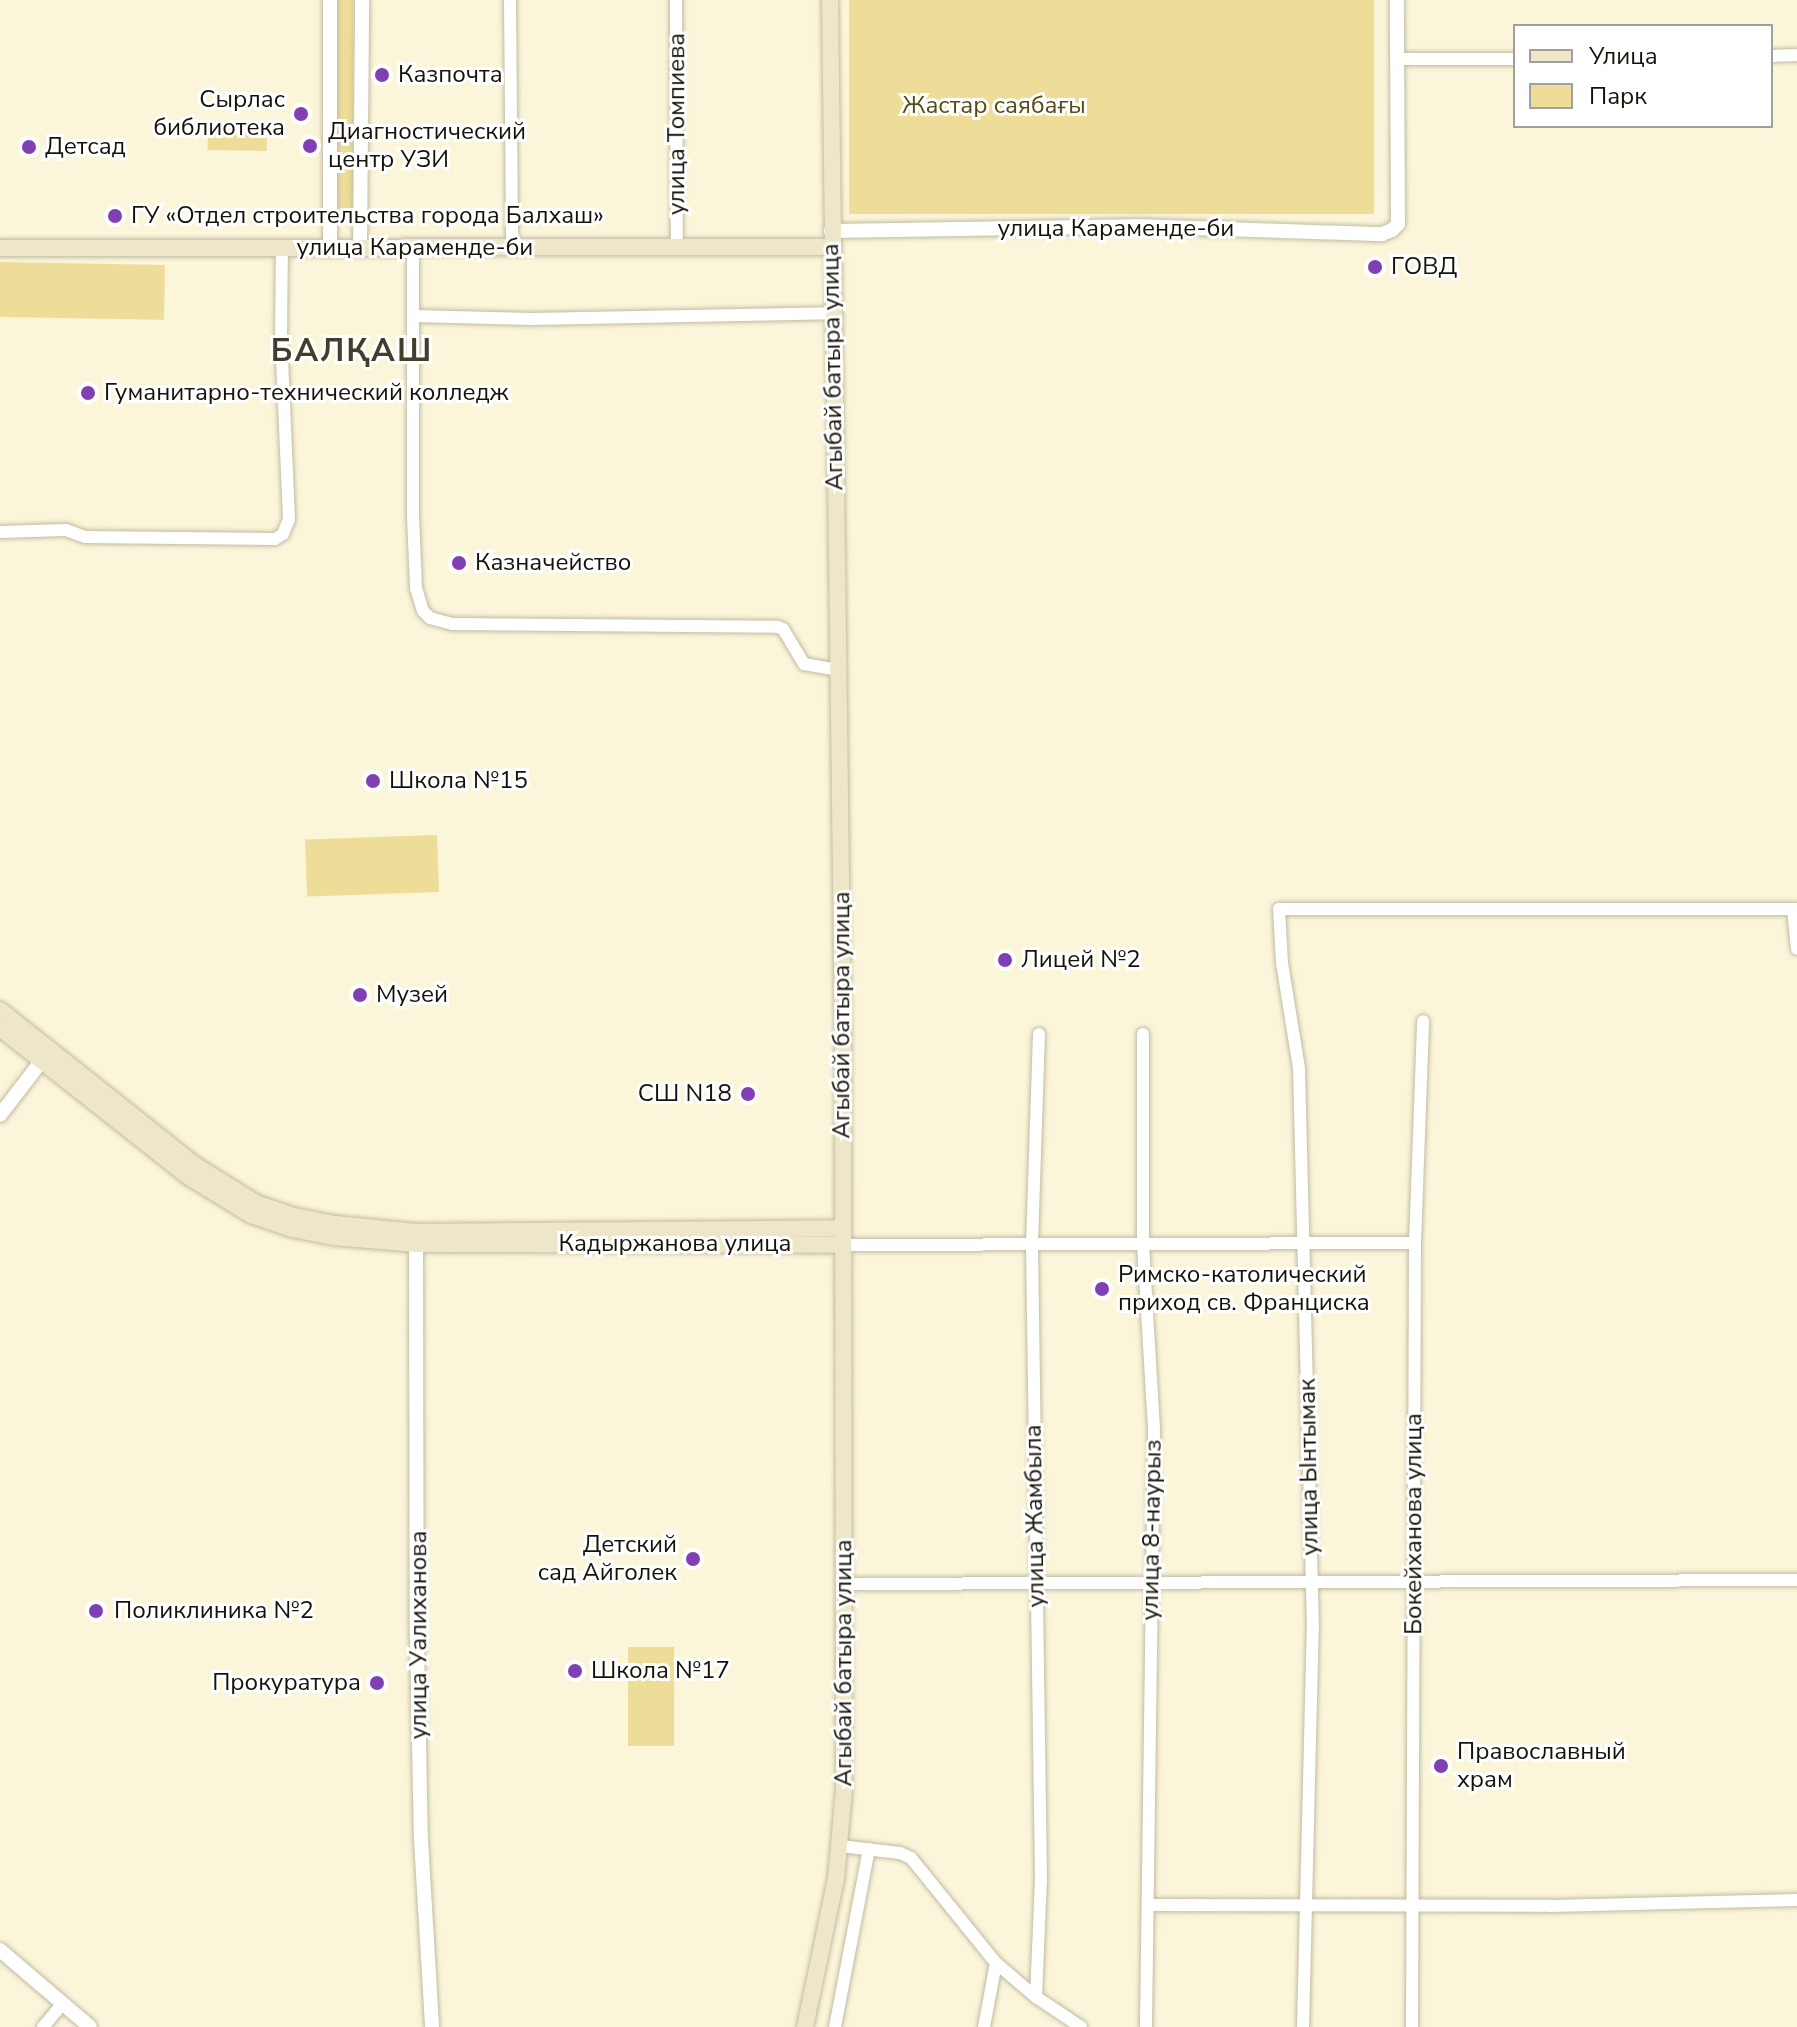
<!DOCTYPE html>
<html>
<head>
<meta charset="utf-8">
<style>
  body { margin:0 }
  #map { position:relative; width:1797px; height:2027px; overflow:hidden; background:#fbf5da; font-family:"Nunito Sans",sans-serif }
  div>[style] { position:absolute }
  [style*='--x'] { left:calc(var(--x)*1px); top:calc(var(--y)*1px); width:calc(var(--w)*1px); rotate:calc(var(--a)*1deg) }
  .green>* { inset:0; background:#eddd99; transform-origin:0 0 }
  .roads { filter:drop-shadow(0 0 2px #c1bba2) drop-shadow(0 0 2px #c1bba2) }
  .minor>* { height:12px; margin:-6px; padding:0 6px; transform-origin:6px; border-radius:6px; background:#fff }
  .tertiary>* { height:14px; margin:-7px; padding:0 7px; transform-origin:7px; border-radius:7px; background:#fff }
  .secondary>* { height:16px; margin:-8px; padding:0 8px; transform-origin:8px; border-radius:8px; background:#ede6c8 }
  .dots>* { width:22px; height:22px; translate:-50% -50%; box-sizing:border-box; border:4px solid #fff; border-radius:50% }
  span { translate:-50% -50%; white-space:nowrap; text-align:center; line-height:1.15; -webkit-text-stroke:6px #fff; paint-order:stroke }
  .poi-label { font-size:24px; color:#141209 }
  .left { translate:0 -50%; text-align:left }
  .right { translate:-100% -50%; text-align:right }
  .park-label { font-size:24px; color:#574b17 }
  .street-label { font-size:24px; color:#141209 }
  .district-label { font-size:32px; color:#433e29; font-weight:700; letter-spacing:2px }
  .legend { position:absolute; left:1513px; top:24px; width:260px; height:104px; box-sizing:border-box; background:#fff; border:2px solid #a1a09d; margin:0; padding:10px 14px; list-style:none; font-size:24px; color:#141209 }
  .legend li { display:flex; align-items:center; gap:16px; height:40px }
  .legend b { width:40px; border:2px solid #a1a09d }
</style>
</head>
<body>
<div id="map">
  <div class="green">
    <i style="left:336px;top:0;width:17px;height:221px"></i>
    <i style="left:849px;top:0;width:525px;height:214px"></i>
    <i style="left:208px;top:124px;width:59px;height:26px;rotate:1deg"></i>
    <i style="left:0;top:262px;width:165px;height:55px;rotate:1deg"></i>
    <i style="left:437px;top:835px;width:57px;height:132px;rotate:88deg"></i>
    <i style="left:628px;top:1647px;width:46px;height:99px"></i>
  </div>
  <div class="roads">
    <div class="minor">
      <i style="--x:510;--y:0;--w:248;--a:89.5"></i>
      <i style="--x:676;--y:0;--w:248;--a:89.8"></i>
      <i style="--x:1771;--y:56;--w:26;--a:-2"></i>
      <i style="--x:1398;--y:59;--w:117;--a:0"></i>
      <i style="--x:413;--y:248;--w:268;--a:90"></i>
      <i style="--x:413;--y:516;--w:72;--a:87.6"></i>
      <i style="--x:416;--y:588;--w:24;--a:73"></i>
      <i style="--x:423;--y:611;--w:10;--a:45"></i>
      <i style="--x:430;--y:618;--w:23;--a:15"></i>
      <i style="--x:452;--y:624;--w:326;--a:0.5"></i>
      <i style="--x:778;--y:627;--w:5;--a:22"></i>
      <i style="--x:783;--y:629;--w:41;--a:59"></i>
      <i style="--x:804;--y:664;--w:34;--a:10"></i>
      <i style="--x:414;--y:316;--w:118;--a:1.5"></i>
      <i style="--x:532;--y:319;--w:300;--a:-1.1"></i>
      <i style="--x:0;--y:532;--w:66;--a:-1.7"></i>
      <i style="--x:66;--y:530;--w:20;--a:20"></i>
      <i style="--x:85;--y:537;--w:190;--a:0.6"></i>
      <i style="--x:275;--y:539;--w:9;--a:-32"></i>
      <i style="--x:283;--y:534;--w:16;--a:-68"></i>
      <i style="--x:289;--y:519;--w:182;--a:-92.5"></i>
      <i style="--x:281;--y:337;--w:89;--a:-89.4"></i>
      <i style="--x:1793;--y:909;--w:40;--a:84.3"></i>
      <i style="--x:1143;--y:1034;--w:210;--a:90"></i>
      <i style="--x:1143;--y:1244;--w:185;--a:86.6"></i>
      <i style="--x:1154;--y:1429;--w:598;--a:90.77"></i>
      <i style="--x:841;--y:1245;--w:574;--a:-0.2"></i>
      <i style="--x:845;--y:1584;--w:952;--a:-0.24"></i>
      <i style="--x:840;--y:1846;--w:60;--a:6.7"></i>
      <i style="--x:900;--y:1853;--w:12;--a:24"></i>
      <i style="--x:911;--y:1858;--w:135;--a:51"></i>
      <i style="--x:996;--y:1963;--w:52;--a:40.4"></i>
      <i style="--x:1036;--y:1997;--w:54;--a:33.7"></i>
      <i style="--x:1148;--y:1905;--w:402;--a:0.1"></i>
      <i style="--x:1550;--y:1906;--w:247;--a:-1.4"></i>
      <i style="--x:1036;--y:1997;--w:117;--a:-87.6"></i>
      <i style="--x:1041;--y:1880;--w:636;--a:-90.81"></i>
      <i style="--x:1032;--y:1244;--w:210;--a:-88.1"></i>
      <i style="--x:43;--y:2027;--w:31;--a:-50"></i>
      <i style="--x:835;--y:2027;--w:181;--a:-79.2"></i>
      <i style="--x:984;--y:2027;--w:65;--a:-79.4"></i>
      <i style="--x:1303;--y:2027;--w:397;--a:-88.6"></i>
      <i style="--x:1313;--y:1630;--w:562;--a:-91.43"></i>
      <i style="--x:1299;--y:1068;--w:106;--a:-99.2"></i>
      <i style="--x:1282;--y:963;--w:54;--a:-93.2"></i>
      <i style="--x:1279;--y:909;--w:518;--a:0"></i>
      <i style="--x:1412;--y:2027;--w:784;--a:-89.78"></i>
      <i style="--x:1415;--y:1243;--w:222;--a:-87.9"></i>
    </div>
    <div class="tertiary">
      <i style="--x:831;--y:231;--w:304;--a:-0.9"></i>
      <i style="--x:1135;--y:226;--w:247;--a:1.9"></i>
      <i style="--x:1382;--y:234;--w:11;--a:-22"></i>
      <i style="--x:1392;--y:230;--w:8;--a:-45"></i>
      <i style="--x:1398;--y:224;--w:224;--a:-90.3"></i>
      <i style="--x:330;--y:248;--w:248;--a:-90"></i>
      <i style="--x:360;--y:248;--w:248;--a:-89.5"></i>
      <i style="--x:0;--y:1115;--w:77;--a:-52.4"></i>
      <i style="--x:416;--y:1236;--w:402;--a:89.9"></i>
      <i style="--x:417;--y:1638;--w:202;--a:88.9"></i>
      <i style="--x:421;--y:1840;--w:187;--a:86.6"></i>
      <i style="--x:0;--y:1950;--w:118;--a:40.5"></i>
    </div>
    <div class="secondary">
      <i style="--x:0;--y:248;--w:831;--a:-0.07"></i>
      <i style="--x:0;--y:1010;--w:249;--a:38.5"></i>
      <i style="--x:195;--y:1165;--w:72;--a:31.9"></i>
      <i style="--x:256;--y:1203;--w:40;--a:18.9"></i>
      <i style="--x:294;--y:1216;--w:42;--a:11"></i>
      <i style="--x:335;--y:1224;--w:82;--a:5.6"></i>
      <i style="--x:417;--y:1232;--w:424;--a:-0.5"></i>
      <i style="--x:0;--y:1028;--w:241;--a:38.3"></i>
      <i style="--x:189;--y:1177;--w:73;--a:31.5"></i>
      <i style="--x:251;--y:1215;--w:43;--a:18.9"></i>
      <i style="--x:292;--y:1229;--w:42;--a:11"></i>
      <i style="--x:333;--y:1237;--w:83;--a:4.8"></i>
      <i style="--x:416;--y:1244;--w:425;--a:0.1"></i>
      <i style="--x:805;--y:2027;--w:151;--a:-78.2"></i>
      <i style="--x:836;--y:1879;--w:89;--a:-84.9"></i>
      <i style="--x:844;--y:1790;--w:754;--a:-90.08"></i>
      <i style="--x:843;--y:1036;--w:1036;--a:-90.72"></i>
    </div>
  </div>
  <div class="dots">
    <i style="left:382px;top:75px;background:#8040b4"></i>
    <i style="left:301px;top:114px;background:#8040b4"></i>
    <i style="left:310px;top:146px;background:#8040b4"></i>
    <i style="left:29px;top:147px;background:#8040b4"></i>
    <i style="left:115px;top:216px;background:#8040b4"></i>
    <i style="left:1375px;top:267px;background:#8040b4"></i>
    <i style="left:88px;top:393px;background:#8040b4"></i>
    <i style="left:459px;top:563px;background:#8040b4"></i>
    <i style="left:373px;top:781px;background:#8040b4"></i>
    <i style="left:1005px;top:960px;background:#8040b4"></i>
    <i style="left:360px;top:995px;background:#8040b4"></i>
    <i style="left:748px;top:1094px;background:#8040b4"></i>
    <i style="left:1102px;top:1289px;background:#8040b4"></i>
    <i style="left:693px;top:1559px;background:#8040b4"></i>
    <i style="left:96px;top:1611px;background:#8040b4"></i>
    <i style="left:575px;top:1671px;background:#8040b4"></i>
    <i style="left:377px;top:1683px;background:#8040b4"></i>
    <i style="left:1441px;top:1766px;background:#8040b4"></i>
  </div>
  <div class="poi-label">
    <span class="left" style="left:398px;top:75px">Казпочта</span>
    <span class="right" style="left:285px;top:114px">Сырлас<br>библиотека</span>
    <span class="left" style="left:328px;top:146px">Диагностический<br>центр УЗИ</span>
    <span class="left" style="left:45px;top:147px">Детсад</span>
    <span class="left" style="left:131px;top:216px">ГУ «Отдел строительства города Балхаш»</span>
    <span class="left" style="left:1391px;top:267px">ГОВД</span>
    <span class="left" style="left:104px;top:393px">Гуманитарно-технический колледж</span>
    <span class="left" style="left:475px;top:563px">Казначейство</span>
    <span class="left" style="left:389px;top:781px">Школа №15</span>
    <span class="left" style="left:1021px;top:960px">Лицей №2</span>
    <span class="left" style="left:376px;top:995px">Музей</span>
    <span class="right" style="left:732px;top:1094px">СШ N18</span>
    <span class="left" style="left:1118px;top:1289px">Римско-католический<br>приход св. Франциска</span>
    <span class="right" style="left:677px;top:1559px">Детский<br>сад Айголек</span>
    <span class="left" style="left:114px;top:1611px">Поликлиника №2</span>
    <span class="left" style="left:591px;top:1671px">Школа №17</span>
    <span class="right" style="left:361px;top:1683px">Прокуратура</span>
    <span class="left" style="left:1457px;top:1766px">Православный<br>храм</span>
  </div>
  <div class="park-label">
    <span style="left:994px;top:106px">Жастар саябағы</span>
  </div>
  <div class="street-label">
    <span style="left:677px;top:124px;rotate:-90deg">улица Томпиева</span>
    <span style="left:1116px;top:229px">улица Караменде-би</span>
    <span style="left:415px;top:248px">улица Караменде-би</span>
    <span style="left:833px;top:367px;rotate:-91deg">Агыбай батыра улица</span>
    <span style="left:842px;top:1015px;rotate:-90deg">Агыбай батыра улица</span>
    <span style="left:675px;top:1244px">Кадыржанова улица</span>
    <span style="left:1309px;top:1467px;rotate:-91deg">улица Ынтымак</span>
    <span style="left:1035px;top:1516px;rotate:-91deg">улица Жамбыла</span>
    <span style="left:1414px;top:1524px;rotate:-90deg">Бокейханова улица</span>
    <span style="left:1152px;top:1530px;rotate:-89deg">улица 8-наурыз</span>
    <span style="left:419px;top:1635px;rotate:-90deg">улица Уалиханова</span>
    <span style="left:844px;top:1663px;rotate:-90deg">Агыбай батыра улица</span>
  </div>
  <div class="district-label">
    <span style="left:352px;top:351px">БАЛҚАШ</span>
  </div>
  <ul class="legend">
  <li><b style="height:10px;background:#ede6c8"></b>Улица</li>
  <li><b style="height:22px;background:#eddd99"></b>Парк</li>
  </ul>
</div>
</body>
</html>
